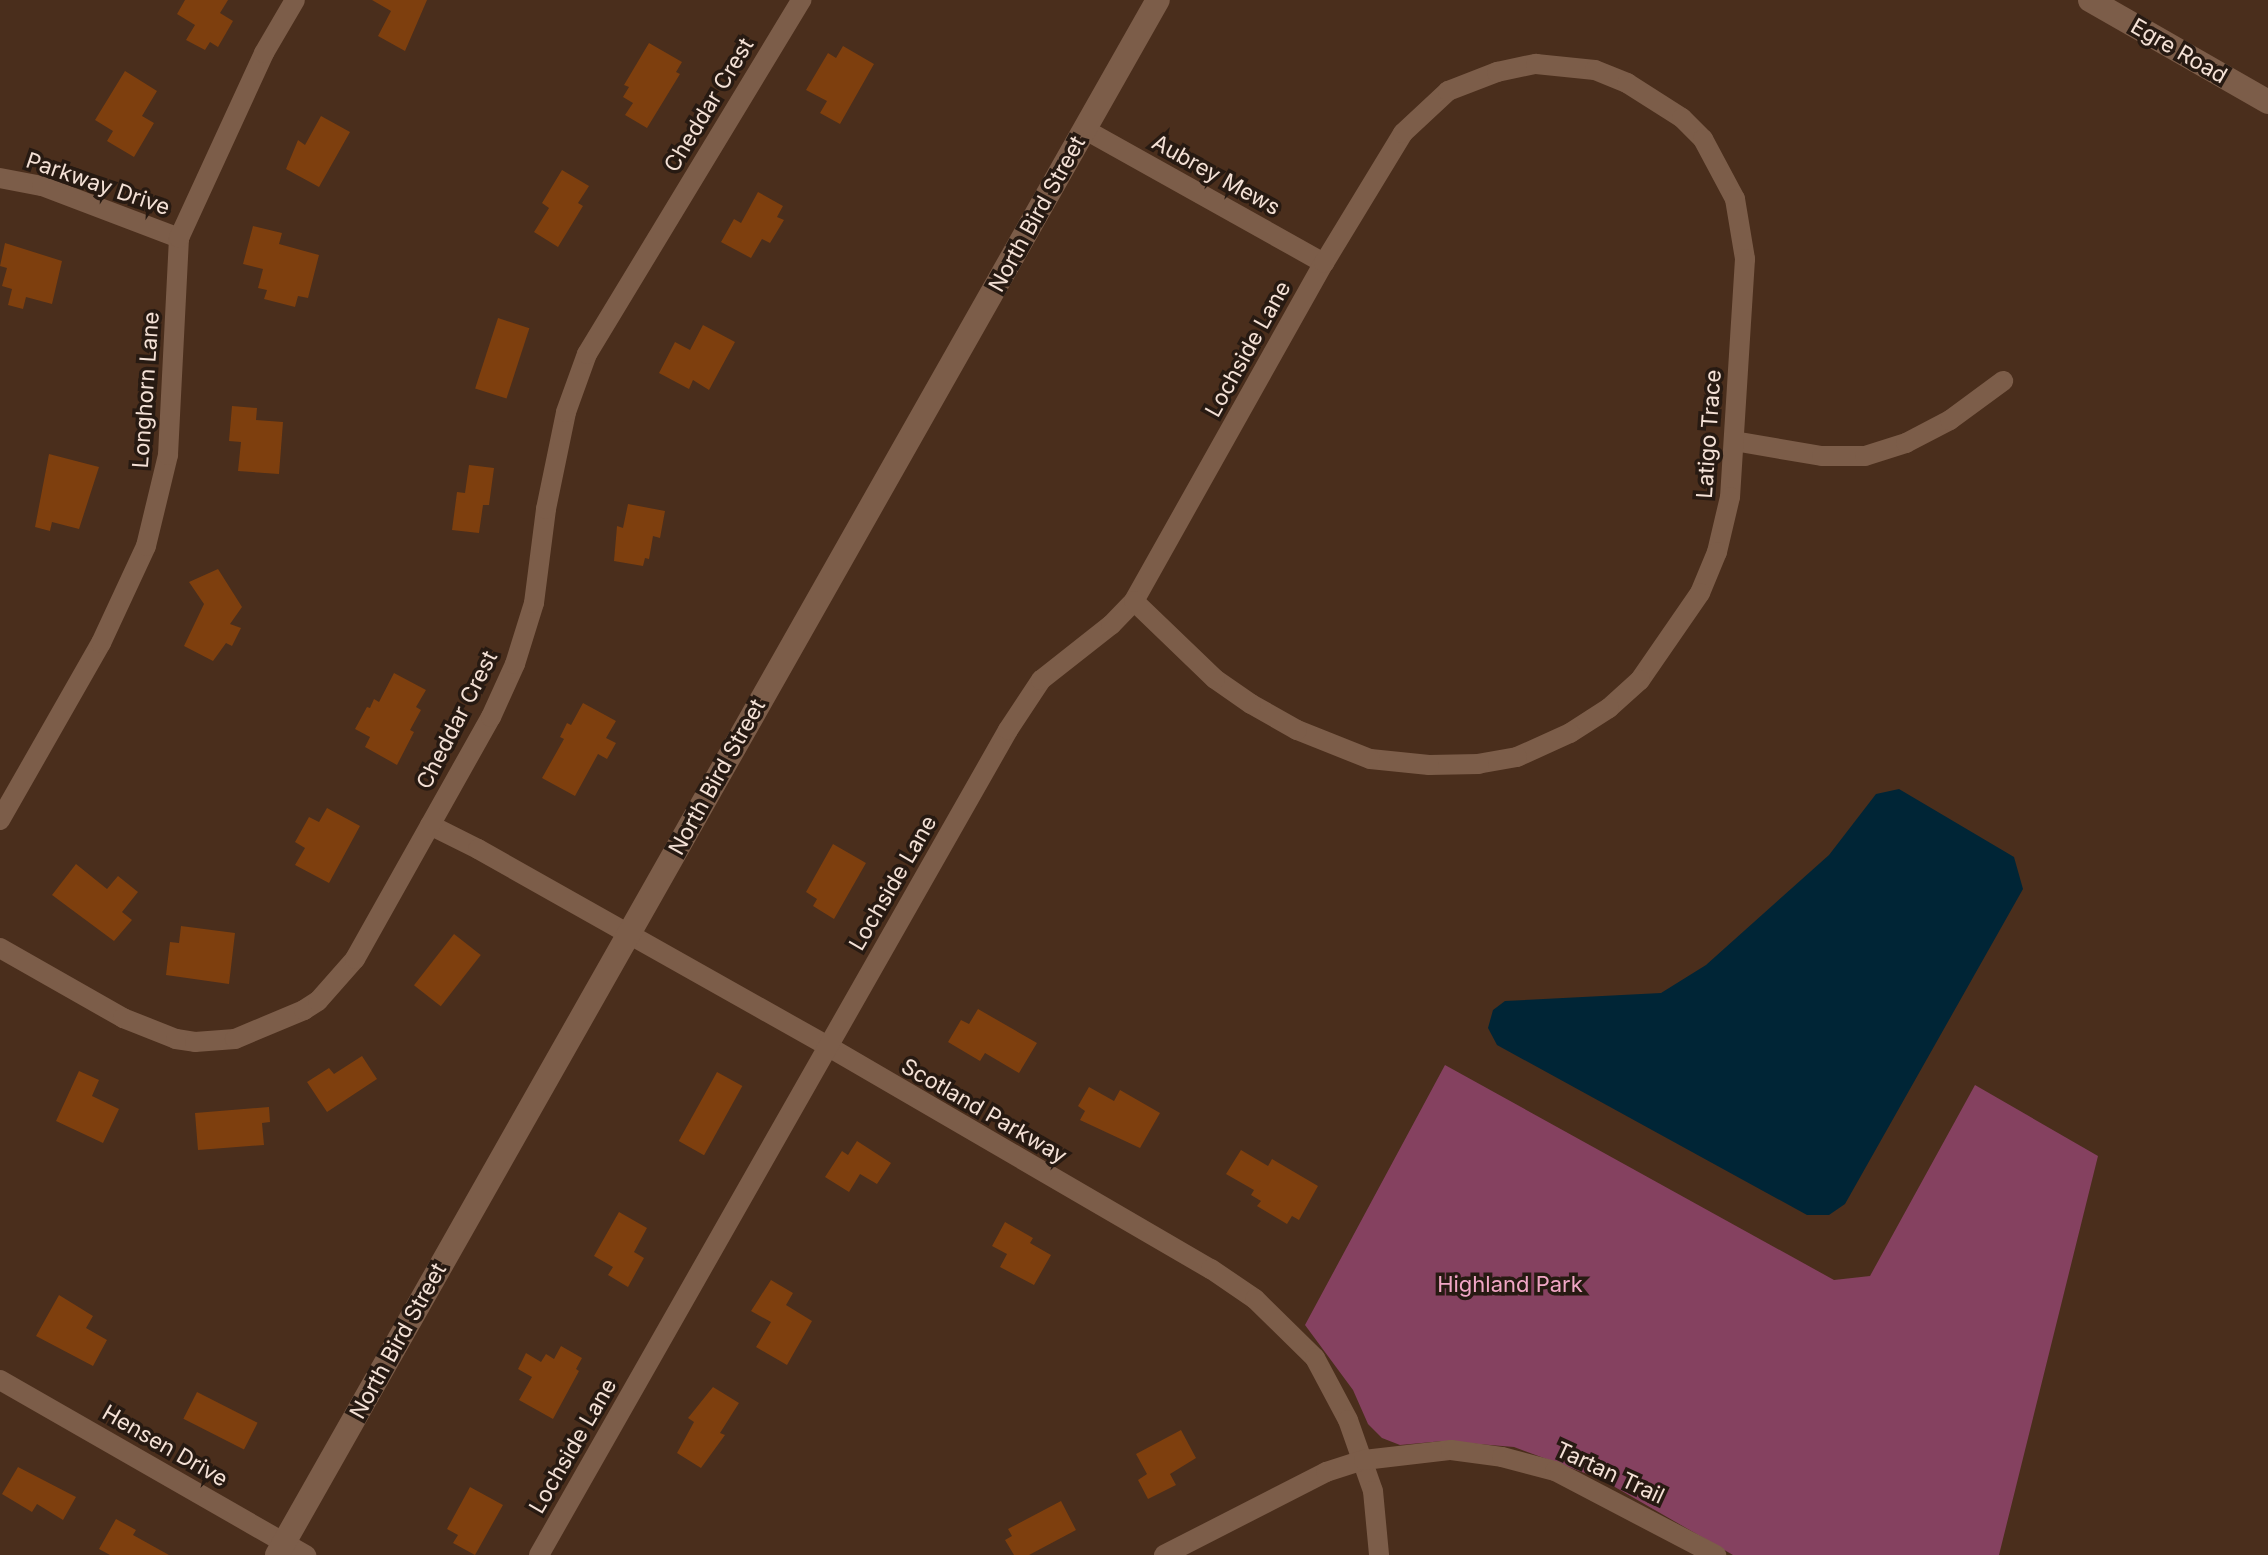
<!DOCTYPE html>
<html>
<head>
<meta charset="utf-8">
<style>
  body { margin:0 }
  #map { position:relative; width:2268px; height:1555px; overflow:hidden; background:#4a2e1c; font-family:Inter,sans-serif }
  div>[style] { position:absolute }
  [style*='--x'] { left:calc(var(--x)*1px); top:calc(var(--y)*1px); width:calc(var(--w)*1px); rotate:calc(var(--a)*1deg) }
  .green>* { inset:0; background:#854160 }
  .water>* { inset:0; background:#002536 }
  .building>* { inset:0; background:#7e3f0e; transform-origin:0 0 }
  .minor>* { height:20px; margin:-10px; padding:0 10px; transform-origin:10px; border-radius:10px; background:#7c5d49 }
  .tertiary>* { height:24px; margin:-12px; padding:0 12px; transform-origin:12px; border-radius:12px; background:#7c5d49 }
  span { translate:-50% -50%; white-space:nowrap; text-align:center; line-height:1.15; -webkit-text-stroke:7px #271a12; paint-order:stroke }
  .street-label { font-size:22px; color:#f4e1d6 }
  .park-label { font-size:22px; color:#f1a6c5 }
</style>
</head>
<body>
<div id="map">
  <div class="green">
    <i style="clip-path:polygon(1445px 1065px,1834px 1280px,1870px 1276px,1975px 1085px,2098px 1156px,1999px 1555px,1733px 1555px,1601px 1479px,1514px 1447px,1443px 1441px,1400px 1445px,1382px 1438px,1368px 1424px,1353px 1390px,1305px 1325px)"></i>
  </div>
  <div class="water">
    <i style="clip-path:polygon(1899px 789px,2014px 857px,2023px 889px,1845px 1204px,1829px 1215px,1807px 1215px,1497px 1045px,1488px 1028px,1493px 1010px,1505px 1001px,1661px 993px,1706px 965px,1829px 855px,1876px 794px)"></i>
  </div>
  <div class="building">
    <i style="clip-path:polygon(185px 0,228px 0,220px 13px,233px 21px,218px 47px,210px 42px,205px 50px,186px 40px,195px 25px,177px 14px)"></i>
    <i style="clip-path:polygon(372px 0,427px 0,405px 51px,378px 36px,391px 11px)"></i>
    <i style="clip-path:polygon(649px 43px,682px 62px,676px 72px,680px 74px,647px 128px,625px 115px,633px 103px,623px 97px,629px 87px,624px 85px)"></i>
    <i style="clip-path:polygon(843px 46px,874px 64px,840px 124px,820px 113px,827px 101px,806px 90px,828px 53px,836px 58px)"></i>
    <i style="clip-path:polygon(125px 71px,157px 91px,142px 116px,154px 123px,134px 157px,107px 141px,113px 131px,95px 120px)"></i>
    <i style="clip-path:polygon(321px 116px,350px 132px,319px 187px,286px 169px,298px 140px,305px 145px)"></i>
    <i style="clip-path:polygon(562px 170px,589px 186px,578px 203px,583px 206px,558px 247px,534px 232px,549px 208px,542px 203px)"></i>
    <i style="clip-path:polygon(758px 192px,783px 206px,777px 217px,784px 220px,770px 243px,762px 239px,751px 258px,721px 242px,734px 219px,741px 223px)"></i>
    <i style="clip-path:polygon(253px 226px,282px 233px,279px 244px,319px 255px,308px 298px,298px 296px,295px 307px,264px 299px,267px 290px,258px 288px,263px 269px,243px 264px)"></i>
    <i style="clip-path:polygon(5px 243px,62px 261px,52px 304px,26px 297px,23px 309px,8px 305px,12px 289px,2px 286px,7px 268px,0 266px)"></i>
    <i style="left:498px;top:318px;width:33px;height:74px;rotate:18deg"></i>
    <i style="clip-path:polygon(703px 325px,735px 342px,709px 390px,693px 380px,689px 389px,659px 373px,675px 342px,690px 350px)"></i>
    <i style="clip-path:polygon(232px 406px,257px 408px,256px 420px,283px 422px,279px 474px,238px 471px,241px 442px,229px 441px)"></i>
    <i style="clip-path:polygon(49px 454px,99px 467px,79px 529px,52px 522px,50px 531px,35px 527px)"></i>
    <i style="clip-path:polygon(469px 465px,494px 468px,489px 505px,483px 505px,479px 533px,452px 530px,457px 492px,465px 493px)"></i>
    <i style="clip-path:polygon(628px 504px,665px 511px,660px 538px,653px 536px,649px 559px,645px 558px,643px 566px,614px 561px,617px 526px,623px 528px)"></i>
    <i style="clip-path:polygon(218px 569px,242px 607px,230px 624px,241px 628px,232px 646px,226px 643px,213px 661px,184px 646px,204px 604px,189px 582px)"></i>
    <i style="clip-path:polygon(394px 673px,426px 690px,416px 707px,421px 710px,410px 730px,414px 732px,397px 765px,365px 747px,370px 737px,355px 729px,367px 707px,370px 708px,374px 699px,379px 702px)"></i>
    <i style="clip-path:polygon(583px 703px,616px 721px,606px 738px,616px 743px,607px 759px,598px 754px,575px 796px,542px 778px,564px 739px,560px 737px,567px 723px,571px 725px)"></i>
    <i style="clip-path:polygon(327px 808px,360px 826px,329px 883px,295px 865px,305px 848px,295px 842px,309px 817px,319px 822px)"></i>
    <i style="clip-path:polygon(833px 844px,866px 863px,834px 919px,813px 906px,817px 899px,806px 892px)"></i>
    <i style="clip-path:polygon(76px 864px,107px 889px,118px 876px,138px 892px,122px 912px,132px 920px,114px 941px,52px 895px)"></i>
    <i style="clip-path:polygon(181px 926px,235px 933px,229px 984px,166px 975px,170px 942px,179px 943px)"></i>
    <i style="left:454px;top:934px;width:34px;height:65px;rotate:38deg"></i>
    <i style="clip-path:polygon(978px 1009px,1037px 1043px,1019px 1073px,985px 1053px,980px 1061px,948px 1042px,961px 1020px,969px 1024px)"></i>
    <i style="clip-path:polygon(362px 1056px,377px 1079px,327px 1112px,307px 1082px,329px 1068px,334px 1074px)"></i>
    <i style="clip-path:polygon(79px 1071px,99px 1080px,92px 1096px,119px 1109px,103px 1143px,56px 1121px)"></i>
    <i style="left:717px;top:1072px;width:29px;height:79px;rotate:29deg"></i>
    <i style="clip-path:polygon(1089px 1087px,1114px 1101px,1120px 1090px,1160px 1113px,1140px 1148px,1080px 1120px,1085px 1111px,1078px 1106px)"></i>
    <i style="clip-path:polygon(269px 1107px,270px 1122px,262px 1123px,264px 1145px,198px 1150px,195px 1113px)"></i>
    <i style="clip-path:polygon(857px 1141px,891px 1163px,877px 1184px,860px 1174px,849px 1192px,825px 1177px,842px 1151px,848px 1155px)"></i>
    <i style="clip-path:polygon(1241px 1150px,1268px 1166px,1272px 1159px,1318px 1186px,1299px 1220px,1292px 1216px,1287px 1224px,1257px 1206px,1261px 1201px,1251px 1195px,1254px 1190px,1226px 1174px)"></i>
    <i style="clip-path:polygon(619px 1212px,647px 1228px,634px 1252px,644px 1258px,628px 1287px,608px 1275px,613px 1267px,594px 1256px)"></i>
    <i style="clip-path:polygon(1005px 1222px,1033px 1238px,1030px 1243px,1051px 1255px,1034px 1285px,1000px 1267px,1007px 1254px,992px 1246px)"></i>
    <i style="clip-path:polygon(771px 1280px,793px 1293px,786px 1305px,812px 1321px,787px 1365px,756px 1347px,771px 1322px,751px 1311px)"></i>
    <i style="clip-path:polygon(59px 1295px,93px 1316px,86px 1328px,107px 1340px,93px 1366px,36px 1336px)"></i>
    <i style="clip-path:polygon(561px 1346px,582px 1358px,576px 1369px,579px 1371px,553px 1419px,519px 1400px,532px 1377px,518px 1369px,526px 1353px,541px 1362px,546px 1354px,554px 1359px)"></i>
    <i style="clip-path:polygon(713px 1387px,739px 1403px,720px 1433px,725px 1435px,701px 1468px,677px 1453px,694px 1422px,688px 1418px)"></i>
    <i style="left:197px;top:1392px;width:68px;height:30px;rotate:27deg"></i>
    <i style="clip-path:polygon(1181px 1430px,1196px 1458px,1170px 1474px,1176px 1485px,1148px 1499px,1138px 1480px,1147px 1474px,1136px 1454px)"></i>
    <i style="clip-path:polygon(18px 1467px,76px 1497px,63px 1520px,37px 1504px,32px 1512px,2px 1494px)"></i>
    <i style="clip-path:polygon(470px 1487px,503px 1505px,475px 1555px,453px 1543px,458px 1535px,447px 1529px)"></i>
    <i style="clip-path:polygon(1061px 1501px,1076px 1530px,1029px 1555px,1014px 1555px,1005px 1540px,1012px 1536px,1008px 1529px)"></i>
    <i style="clip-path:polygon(116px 1519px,136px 1530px,133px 1535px,169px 1555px,110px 1555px,99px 1549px)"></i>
  </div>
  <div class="minor">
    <i style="--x:1084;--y:129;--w:275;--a:29.2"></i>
    <i style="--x:0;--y:178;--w:43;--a:10.8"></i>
    <i style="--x:42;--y:186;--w:147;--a:20.8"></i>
    <i style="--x:1734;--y:441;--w:89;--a:9.7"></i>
    <i style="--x:1822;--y:456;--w:43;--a:0"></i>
    <i style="--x:1865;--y:456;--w:43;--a:-17.6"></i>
    <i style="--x:1906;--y:443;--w:50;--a:-27.6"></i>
    <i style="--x:1950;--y:420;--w:66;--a:-36.3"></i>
    <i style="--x:0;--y:820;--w:204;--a:-60.3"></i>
    <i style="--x:101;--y:643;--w:107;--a:-65.1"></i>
    <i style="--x:146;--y:546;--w:94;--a:-76.4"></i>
    <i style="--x:168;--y:455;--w:217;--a:-87.1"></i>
    <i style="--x:179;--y:238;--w:204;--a:-65.3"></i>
    <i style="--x:264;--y:53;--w:61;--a:-59.7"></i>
    <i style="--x:430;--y:825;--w:54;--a:26.6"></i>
    <i style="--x:478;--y:849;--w:403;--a:29.4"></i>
    <i style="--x:829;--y:1047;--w:442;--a:30.2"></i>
    <i style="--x:1211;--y:1269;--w:53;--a:34.3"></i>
    <i style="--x:1255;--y:1299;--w:84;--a:44.5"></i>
    <i style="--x:1315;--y:1358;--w:70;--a:62"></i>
    <i style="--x:1348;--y:1420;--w:75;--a:70.6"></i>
    <i style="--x:1373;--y:1491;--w:64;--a:84.6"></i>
    <i style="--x:0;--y:948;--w:142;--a:29.6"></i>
    <i style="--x:123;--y:1018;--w:57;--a:21.6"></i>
    <i style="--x:176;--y:1039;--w:19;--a:9"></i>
    <i style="--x:195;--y:1042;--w:40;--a:-4.3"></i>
    <i style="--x:235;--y:1039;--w:75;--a:-22.8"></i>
    <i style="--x:304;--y:1010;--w:17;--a:-33"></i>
    <i style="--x:318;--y:1001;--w:56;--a:-48.6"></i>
    <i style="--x:355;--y:959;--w:278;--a:-60.7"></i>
    <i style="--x:491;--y:717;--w:58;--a:-65.6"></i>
    <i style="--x:515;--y:664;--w:64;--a:-72.7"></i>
    <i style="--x:534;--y:603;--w:95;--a:-82.7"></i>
    <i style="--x:546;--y:509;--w:99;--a:-78.3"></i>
    <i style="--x:566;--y:412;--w:62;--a:-70.1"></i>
    <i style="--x:587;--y:354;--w:414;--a:-58.8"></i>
    <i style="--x:0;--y:1380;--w:353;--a:29.8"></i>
    <i style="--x:539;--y:1555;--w:949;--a:-60.38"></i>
    <i style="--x:1008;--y:730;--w:60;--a:-56.6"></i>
    <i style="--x:1041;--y:680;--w:89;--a:-38.2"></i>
    <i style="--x:1111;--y:625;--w:33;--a:-46"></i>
    <i style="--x:1134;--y:601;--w:388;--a:-60.7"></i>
    <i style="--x:1324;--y:263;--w:152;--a:-58.7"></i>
    <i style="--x:1403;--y:133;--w:62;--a:-43"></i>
    <i style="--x:1448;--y:91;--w:53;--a:-21.2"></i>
    <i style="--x:1497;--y:72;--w:40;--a:-12"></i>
    <i style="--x:1536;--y:64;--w:59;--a:5.8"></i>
    <i style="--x:1595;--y:70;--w:35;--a:22"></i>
    <i style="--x:1627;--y:83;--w:65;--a:32.5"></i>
    <i style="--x:1682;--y:118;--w:30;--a:45"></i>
    <i style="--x:1703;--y:139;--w:68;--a:61.9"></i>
    <i style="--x:1735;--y:199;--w:61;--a:80.5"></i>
    <i style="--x:1745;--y:259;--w:238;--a:93.6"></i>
    <i style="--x:1730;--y:497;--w:57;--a:103.3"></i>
    <i style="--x:1717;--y:552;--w:44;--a:112.5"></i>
    <i style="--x:1700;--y:593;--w:106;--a:124.6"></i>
    <i style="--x:1640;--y:680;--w:42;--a:137.9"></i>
    <i style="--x:1609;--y:708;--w:46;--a:147.3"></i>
    <i style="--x:1570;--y:733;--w:58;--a:155.6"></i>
    <i style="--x:1517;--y:757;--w:39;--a:170"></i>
    <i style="--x:1479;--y:764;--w:50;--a:178.9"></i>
    <i style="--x:1429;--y:765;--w:59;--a:-174.2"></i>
    <i style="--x:1370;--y:759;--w:79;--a:-158.3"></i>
    <i style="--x:1297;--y:730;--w:53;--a:-150.5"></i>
    <i style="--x:1251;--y:704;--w:44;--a:-145.2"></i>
    <i style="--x:1215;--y:679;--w:112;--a:-136.1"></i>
    <i style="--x:1164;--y:1555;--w:182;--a:-27.1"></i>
    <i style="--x:1326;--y:1472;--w:40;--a:-18"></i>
    <i style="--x:1364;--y:1460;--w:88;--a:-6.6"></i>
    <i style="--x:1451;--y:1450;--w:51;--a:7.8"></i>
    <i style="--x:1502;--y:1457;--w:55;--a:14.8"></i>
    <i style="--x:1555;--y:1471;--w:182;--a:27.6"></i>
  </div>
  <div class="tertiary">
    <i style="--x:2090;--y:0;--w:205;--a:29.8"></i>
    <i style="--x:277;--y:1555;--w:1787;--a:-60.47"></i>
  </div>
  <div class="street-label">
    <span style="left:2179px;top:51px;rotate:30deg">Egre Road</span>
    <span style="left:709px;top:105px;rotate:-59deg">Cheddar Crest</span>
    <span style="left:1216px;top:175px;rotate:29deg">Aubrey Mews</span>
    <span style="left:98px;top:184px;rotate:19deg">Parkway Drive</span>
    <span style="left:1037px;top:214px;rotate:-61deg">North Bird Street</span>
    <span style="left:1248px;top:349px;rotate:-61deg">Lochside Lane</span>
    <span style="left:146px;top:390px;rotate:-86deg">Longhorn Lane</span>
    <span style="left:1709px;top:434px;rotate:-86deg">Latigo Trace</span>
    <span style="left:457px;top:720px;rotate:-63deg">Cheddar Crest</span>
    <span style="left:717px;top:777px;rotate:-61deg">North Bird Street</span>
    <span style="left:893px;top:883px;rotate:-60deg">Lochside Lane</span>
    <span style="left:984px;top:1111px;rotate:30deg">Scotland Parkway</span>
    <span style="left:398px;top:1341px;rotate:-61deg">North Bird Street</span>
    <span style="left:165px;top:1446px;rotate:30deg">Hensen Drive</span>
    <span style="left:573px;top:1446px;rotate:-60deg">Lochside Lane</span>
    <span style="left:1610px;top:1473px;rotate:25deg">Tartan Trail</span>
  </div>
  <div class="park-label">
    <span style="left:1510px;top:1285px">Highland Park</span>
  </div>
</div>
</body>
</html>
